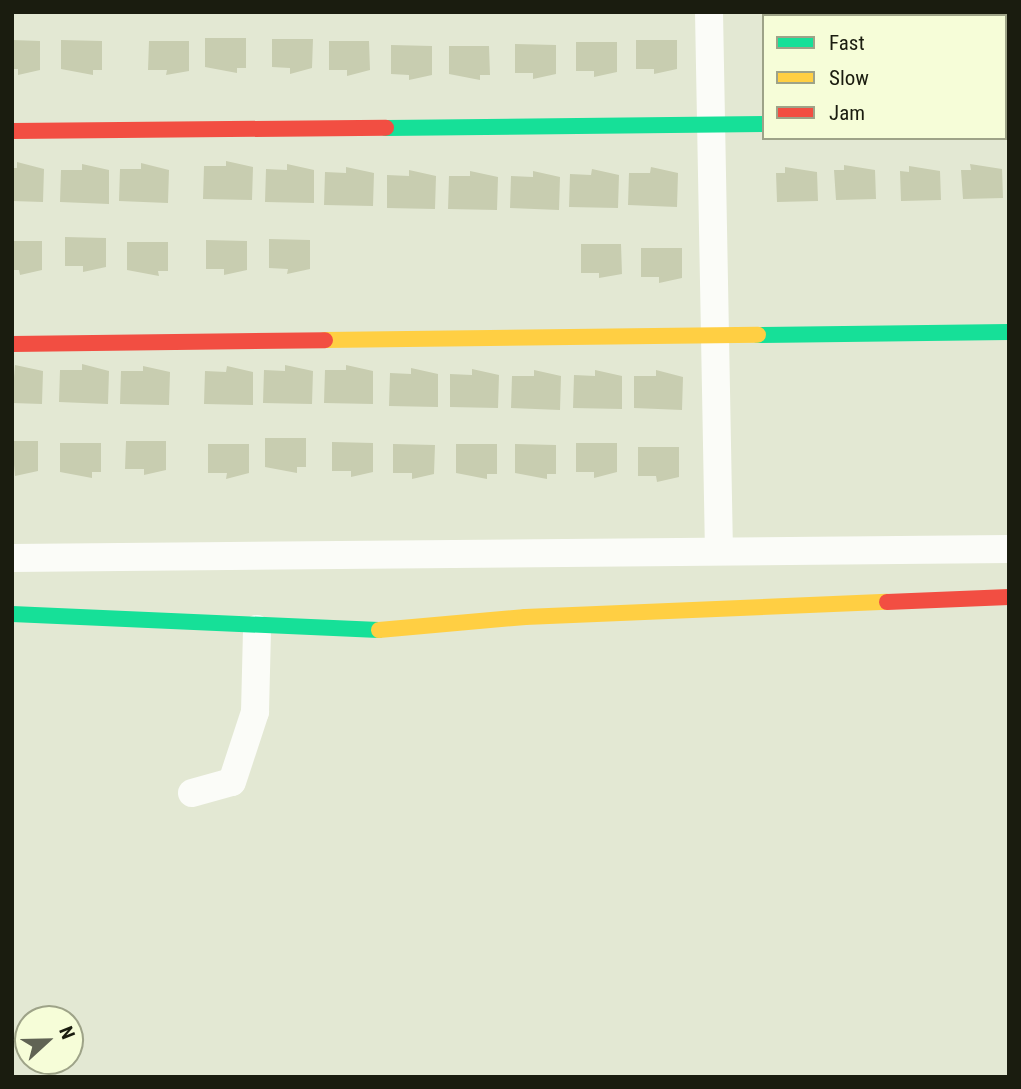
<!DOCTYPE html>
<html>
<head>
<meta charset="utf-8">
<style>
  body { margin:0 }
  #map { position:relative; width:1021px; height:1089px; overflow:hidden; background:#e3e8d3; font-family:"Roboto Condensed",sans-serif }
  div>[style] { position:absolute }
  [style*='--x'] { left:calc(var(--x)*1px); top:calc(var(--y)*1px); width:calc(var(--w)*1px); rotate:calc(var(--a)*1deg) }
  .building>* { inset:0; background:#c8cdb0 }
  .street>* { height:28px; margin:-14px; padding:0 14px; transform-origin:14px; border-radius:14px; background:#fbfcf8 }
  .fast>* { height:16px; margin:-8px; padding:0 8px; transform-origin:8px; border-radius:8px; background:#16e098 }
  .slow>* { height:16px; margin:-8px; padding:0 8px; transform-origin:8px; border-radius:8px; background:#ffcf43 }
  .jam>* { height:16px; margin:-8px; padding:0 8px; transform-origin:8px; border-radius:8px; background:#f24e42 }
  span { translate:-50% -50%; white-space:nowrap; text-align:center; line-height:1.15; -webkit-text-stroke:7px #f6fdd8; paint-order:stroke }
  .frame { position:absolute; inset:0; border:14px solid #1a1c0f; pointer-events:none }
  .legend { position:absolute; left:762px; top:14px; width:245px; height:126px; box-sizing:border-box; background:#f6fdd8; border:2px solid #9ea388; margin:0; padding:9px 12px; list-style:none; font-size:21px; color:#1a1c0f }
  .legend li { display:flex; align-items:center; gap:14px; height:35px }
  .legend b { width:35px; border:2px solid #9ea388 }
  .north { position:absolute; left:14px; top:1005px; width:70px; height:70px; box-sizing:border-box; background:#f6fdd8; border:2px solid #9ea388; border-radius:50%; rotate:68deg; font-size:19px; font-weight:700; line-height:28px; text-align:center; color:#1a1c0f }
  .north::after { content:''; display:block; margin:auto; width:24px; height:32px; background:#606354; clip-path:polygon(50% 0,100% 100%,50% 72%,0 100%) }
</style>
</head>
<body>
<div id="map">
  <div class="building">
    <i style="clip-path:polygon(205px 38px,246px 38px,246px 68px,237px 68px,237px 73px,205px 67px)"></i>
    <i style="clip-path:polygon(272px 39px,313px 39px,312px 68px,290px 74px,290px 68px,272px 67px)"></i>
    <i style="clip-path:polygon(12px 40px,40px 41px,40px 70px,18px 75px,18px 69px,12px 69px)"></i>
    <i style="clip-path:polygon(61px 40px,102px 41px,102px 70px,93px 70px,93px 75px,61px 69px)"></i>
    <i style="clip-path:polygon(636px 40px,677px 40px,677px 69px,654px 74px,654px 69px,636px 69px)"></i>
    <i style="clip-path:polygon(149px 41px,189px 41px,189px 71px,166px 75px,167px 70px,148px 70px)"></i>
    <i style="clip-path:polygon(329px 41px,369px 41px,370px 70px,347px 76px,347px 70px,329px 70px)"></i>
    <i style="clip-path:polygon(576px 42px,617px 42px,617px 72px,594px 77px,594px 71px,576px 71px)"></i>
    <i style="clip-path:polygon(515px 44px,556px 45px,556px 74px,533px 79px,533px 73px,515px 73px)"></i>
    <i style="clip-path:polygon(391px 45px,432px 46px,432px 75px,409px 80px,409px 75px,391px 74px)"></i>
    <i style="clip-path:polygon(449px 46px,489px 46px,490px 75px,480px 75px,480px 80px,449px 74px)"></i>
    <i style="clip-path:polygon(226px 161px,253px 167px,252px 200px,203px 199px,204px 166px,226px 166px)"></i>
    <i style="clip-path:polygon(17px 162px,44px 169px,43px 202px,12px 201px,12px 168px,17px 168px)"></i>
    <i style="clip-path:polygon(141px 163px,169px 170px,168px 203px,119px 201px,120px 169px,141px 169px)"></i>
    <i style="clip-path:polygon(82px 164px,109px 170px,109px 204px,60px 202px,61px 170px,82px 170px)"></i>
    <i style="clip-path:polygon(287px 164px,314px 170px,314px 203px,265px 202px,266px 169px,287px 170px)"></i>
    <i style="clip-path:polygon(970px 164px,1002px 169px,1003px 198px,963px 199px,961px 170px,971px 170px)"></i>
    <i style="clip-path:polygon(844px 165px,875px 170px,876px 199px,836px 200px,834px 170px,844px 170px)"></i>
    <i style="clip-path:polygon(909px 166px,940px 171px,941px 200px,901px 201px,900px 171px,909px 172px)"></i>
    <i style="clip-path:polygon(346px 167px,374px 173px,373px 206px,324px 205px,325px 172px,346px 173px)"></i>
    <i style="clip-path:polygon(651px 167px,678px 173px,677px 207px,628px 205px,629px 173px,650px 173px)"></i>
    <i style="clip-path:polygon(785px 167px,817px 172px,818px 201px,777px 202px,776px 173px,785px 173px)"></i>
    <i style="clip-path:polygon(592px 169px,619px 175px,618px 208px,569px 207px,570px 174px,591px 175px)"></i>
    <i style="clip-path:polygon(409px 170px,436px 176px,435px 209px,387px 208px,387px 175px,409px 176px)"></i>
    <i style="clip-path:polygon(470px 171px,498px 177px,497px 210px,448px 209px,449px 176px,470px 176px)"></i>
    <i style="clip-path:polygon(533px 171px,560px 177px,559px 210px,510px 208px,511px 176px,533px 177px)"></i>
    <i style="clip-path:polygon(65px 237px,106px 238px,106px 267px,83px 272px,83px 266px,65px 266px)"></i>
    <i style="clip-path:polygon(269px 239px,310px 240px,310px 269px,287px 274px,288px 269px,269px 268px)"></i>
    <i style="clip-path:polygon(206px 240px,247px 241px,247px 270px,224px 275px,224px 269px,206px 269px)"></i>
    <i style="clip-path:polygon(12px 241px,42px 241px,42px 270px,20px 275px,19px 270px,12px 270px)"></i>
    <i style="clip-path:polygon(127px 242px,168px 242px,168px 271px,158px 271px,159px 276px,127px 270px)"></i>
    <i style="clip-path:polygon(581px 244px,621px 244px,622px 274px,599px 278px,599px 273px,581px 273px)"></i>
    <i style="clip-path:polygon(641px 248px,682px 248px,682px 278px,659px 283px,659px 277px,641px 277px)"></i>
    <i style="clip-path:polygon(82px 364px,109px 371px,108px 404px,59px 402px,60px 370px,82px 370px)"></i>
    <i style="clip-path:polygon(15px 365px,43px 371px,42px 404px,12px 403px)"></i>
    <i style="clip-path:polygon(285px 365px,313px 371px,312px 404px,263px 403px,264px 370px,285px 371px)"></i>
    <i style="clip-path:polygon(346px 365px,373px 371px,373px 404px,324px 403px,325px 370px,346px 370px)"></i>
    <i style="clip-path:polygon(143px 366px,170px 372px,169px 405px,120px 404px,121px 371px,143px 371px)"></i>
    <i style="clip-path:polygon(227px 366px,253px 372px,253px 405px,204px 404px,205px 371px,226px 372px)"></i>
    <i style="clip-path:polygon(411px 368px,438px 374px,438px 407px,389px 406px,390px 373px,411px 374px)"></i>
    <i style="clip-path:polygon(472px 369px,499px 375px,498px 408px,450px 407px,450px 374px,472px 375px)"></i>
    <i style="clip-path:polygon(534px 370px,561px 376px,560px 410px,511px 408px,512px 376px,534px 376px)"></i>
    <i style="clip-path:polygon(595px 370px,622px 376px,622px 409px,573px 408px,574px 375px,595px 376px)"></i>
    <i style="clip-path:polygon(656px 370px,683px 377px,682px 410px,634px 408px,634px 376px,656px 376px)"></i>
    <i style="clip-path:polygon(265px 438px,306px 438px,306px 467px,297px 467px,297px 473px,265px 467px)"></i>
    <i style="clip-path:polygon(12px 441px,38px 441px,38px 471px,15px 476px)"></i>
    <i style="clip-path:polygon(126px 441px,166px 441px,166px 470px,144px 475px,144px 469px,125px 469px)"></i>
    <i style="clip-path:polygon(332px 442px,373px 443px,373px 472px,351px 477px,351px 471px,332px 471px)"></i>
    <i style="clip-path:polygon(60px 443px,101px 443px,101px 472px,92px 472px,92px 478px,60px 472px)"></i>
    <i style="clip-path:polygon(576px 443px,617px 443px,617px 472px,594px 478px,594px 472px,576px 472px)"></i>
    <i style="clip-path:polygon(208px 444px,249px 444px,249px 473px,226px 479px,227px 473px,208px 473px)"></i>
    <i style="clip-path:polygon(393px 444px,435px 445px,434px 474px,412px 479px,412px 473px,393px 473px)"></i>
    <i style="clip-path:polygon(456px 444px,497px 444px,497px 474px,487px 474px,487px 479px,456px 473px)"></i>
    <i style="clip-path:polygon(515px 444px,556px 445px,556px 474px,547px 474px,547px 479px,515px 473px)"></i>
    <i style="clip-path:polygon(638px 447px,679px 447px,679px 477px,657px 482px,656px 476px,638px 476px)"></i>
  </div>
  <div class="street">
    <i style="--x:709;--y:12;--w:539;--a:88.94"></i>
    <i style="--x:1005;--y:125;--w:4;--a:0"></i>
    <i style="--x:12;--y:558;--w:997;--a:-0.52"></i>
    <i style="--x:192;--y:793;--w:41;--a:-15.4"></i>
    <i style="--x:232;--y:782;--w:74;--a:-71.8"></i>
    <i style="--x:255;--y:712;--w:83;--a:-88.6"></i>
  </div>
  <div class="fast">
    <i style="--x:386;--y:128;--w:378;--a:-0.6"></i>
    <i style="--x:758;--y:335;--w:251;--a:-0.7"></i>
    <i style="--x:12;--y:614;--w:367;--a:2.5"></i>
  </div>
  <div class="slow">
    <i style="--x:325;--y:340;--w:433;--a:-0.7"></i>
    <i style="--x:379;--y:630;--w:147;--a:-5.1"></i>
    <i style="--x:525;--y:617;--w:362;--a:-2.4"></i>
  </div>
  <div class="jam">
    <i style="--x:12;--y:131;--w:374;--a:-0.5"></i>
    <i style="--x:12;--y:344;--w:313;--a:-0.7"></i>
    <i style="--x:887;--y:602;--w:122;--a:-2.3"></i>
  </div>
  <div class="frame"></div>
  <ul class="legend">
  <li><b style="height:9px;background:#16e098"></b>Fast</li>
  <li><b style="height:9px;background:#ffcf43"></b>Slow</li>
  <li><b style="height:9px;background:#f24e42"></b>Jam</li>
  </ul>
  <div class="north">N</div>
</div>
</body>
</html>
